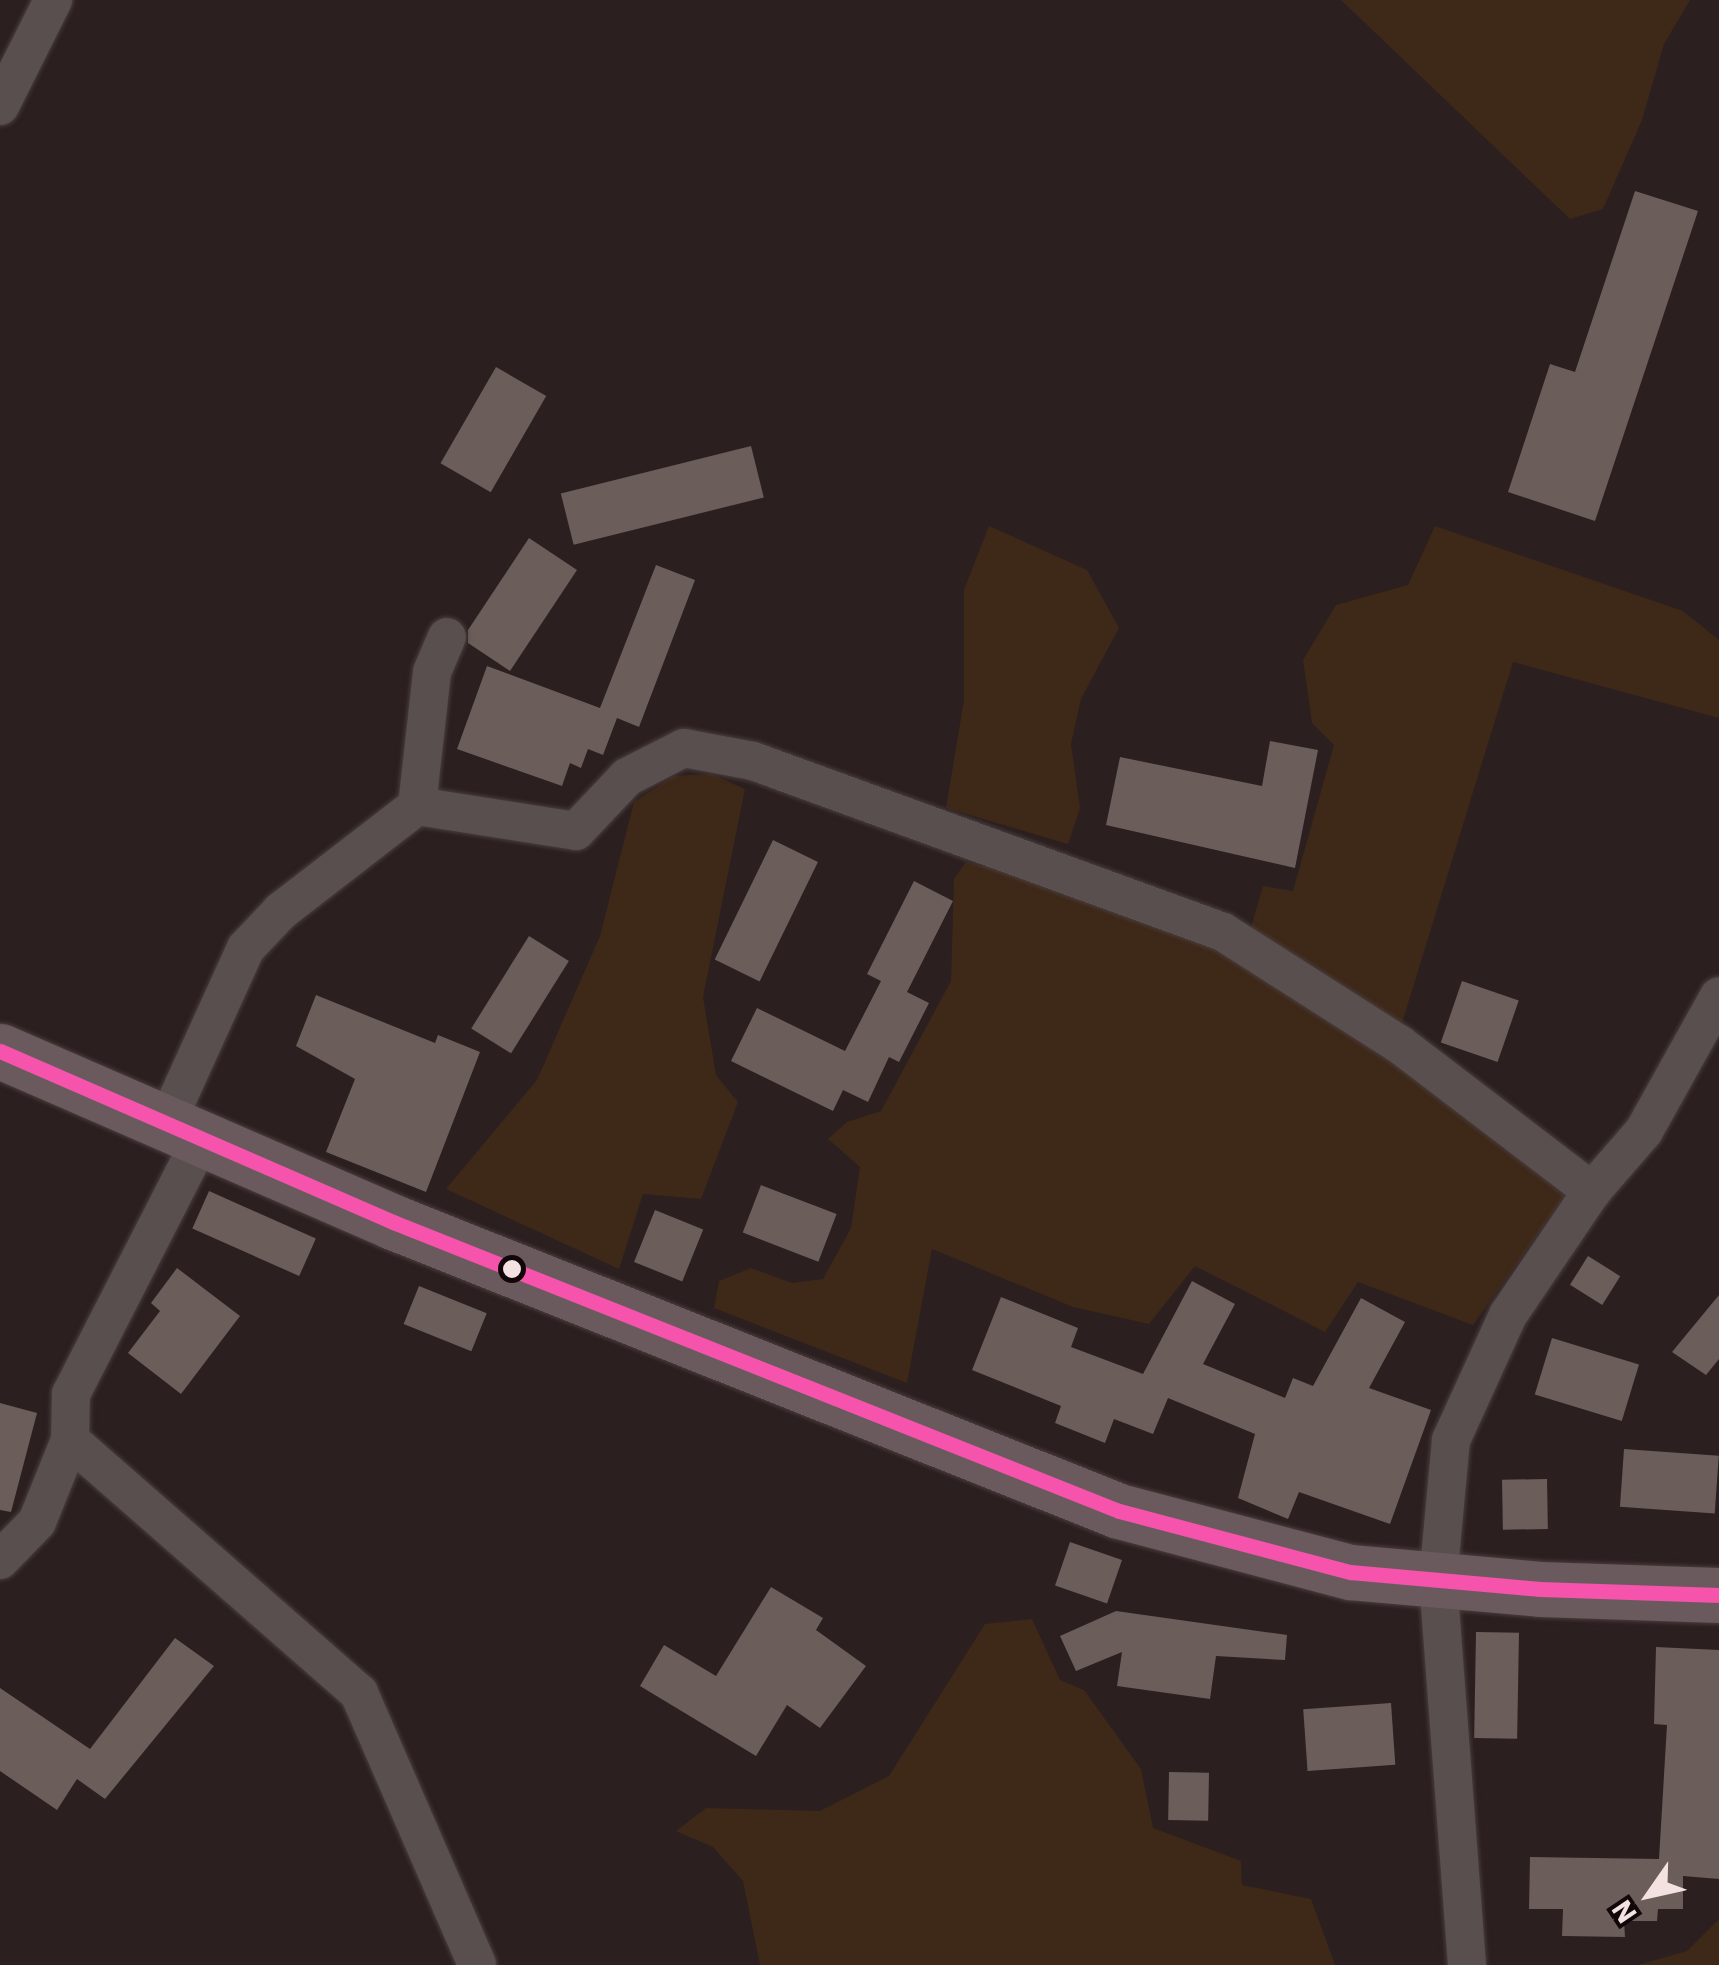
<!DOCTYPE html>
<html>
<head>
<meta charset="utf-8">
<style>
  body { margin:0 }
  #map { position:relative; width:1719px; height:1965px; overflow:hidden; background:#2c1f1f; font-family:"IBM Plex Sans",sans-serif }
  div>[style] { position:absolute }
  [style*='--x'] { left:calc(var(--x)*1px); top:calc(var(--y)*1px); width:calc(var(--w)*1px); rotate:calc(var(--a)*1deg) }
  .green>* { inset:0; background:#3e2818 }
  .building>* { inset:0; background:#6a5d5a; transform-origin:0 0 }
  .roads { filter:drop-shadow(0 0 2px #493d3d) drop-shadow(0 0 2px #493d3d) }
  .minor>* { height:38px; margin:-19px; padding:0 19px; transform-origin:19px; border-radius:19px; background:#594f4f }
  .trunk>* { height:55px; margin:-27.5px; padding:0 27.5px; transform-origin:27.5px; border-radius:27.5px; background:#6a5a5d }
  .bus-1>* { height:15px; margin:-7.5px; padding:0 7.5px; transform-origin:7.5px; border-radius:7.5px; background:#f653ac }
  .dots>* { width:28px; height:28px; translate:-50% -50%; box-sizing:border-box; border:5px solid #120708; border-radius:50% }
  span { translate:-50% -50%; white-space:nowrap; text-align:center; line-height:1.15; -webkit-text-stroke:10px #120708; paint-order:stroke }
  .north { position:absolute; left:1599px; top:1845px; width:100px; height:100px; -webkit-text-stroke:8px #120708; paint-order:stroke; rotate:236deg; font-size:28px; font-weight:700; line-height:40px; text-align:center; color:#f4e2e2 }
  .north::after { content:''; display:block; margin:auto; width:35px; height:45px; background:#f4e2e2; clip-path:polygon(50% 0,100% 100%,50% 72%,0 100%) }
</style>
</head>
<body>
<div id="map">
  <div class="green">
    <i style="clip-path:polygon(1341px 0,1690px 0,1664px 44px,1642px 120px,1603px 209px,1570px 219px)"></i>
    <i style="clip-path:polygon(989px 526px,1087px 570px,1119px 628px,1081px 699px,1071px 744px,1080px 808px,1068px 844px,946px 808px,964px 700px,964px 590px)"></i>
    <i style="clip-path:polygon(1435px 526px,1683px 611px,1719px 640px,1719px 718px,1513px 662px,1402px 1023px,1249px 934px,1263px 886px,1293px 891px,1334px 745px,1312px 723px,1303px 660px,1336px 605px,1408px 585px)"></i>
    <i style="clip-path:polygon(712px 774px,745px 789px,703px 997px,716px 1075px,738px 1102px,701px 1199px,643px 1194px,619px 1269px,446px 1189px,537px 1080px,600px 936px,634px 802px,674px 776px)"></i>
    <i style="clip-path:polygon(966px 862px,1036px 879px,1225px 953px,1421px 1080px,1565px 1196px,1473px 1325px,1358px 1282px,1325px 1332px,1195px 1266px,1149px 1324px,1073px 1307px,932px 1249px,907px 1383px,714px 1308px,719px 1281px,751px 1268px,792px 1283px,823px 1279px,851px 1228px,860px 1167px,828px 1139px,847px 1122px,881px 1111px,951px 981px,954px 879px)"></i>
    <i style="clip-path:polygon(1032px 1619px,1060px 1680px,1084px 1690px,1141px 1769px,1153px 1828px,1241px 1861px,1242px 1885px,1311px 1899px,1335px 1965px,760px 1965px,743px 1881px,713px 1847px,676px 1831px,706px 1808px,820px 1811px,889px 1776px,985px 1624px)"></i>
    <i style="clip-path:polygon(1719px 1919px,1719px 1965px,1638px 1965px,1687px 1951px)"></i>
  </div>
  <div class="building">
    <i style="clip-path:polygon(1635px 191px,1698px 211px,1595px 521px,1508px 492px,1550px 364px,1575px 372px)"></i>
    <i style="left:496px;top:367px;width:58px;height:111px;rotate:30deg"></i>
    <i style="left:751px;top:446px;width:53px;height:196px;rotate:76deg"></i>
    <i style="clip-path:polygon(529px 538px,577px 570px,510px 671px,468px 643px,468px 630px)"></i>
    <i style="clip-path:polygon(656px 565px,695px 580px,639px 727px,617px 718px,603px 755px,588px 749px,581px 768px,570px 763px,562px 786px,457px 749px,487px 666px,600px 708px)"></i>
    <i style="clip-path:polygon(1270px 741px,1318px 750px,1295px 868px,1106px 825px,1120px 757px,1262px 786px)"></i>
    <i style="left:773px;top:840px;width:50px;height:133px;rotate:26deg"></i>
    <i style="clip-path:polygon(914px 881px,953px 901px,907px 992px,929px 1003px,899px 1062px,889px 1057px,868px 1102px,843px 1090px,833px 1111px,731px 1061px,757px 1008px,845px 1051px,881px 981px,867px 974px)"></i>
    <i style="left:529px;top:936px;width:47px;height:109px;rotate:32deg"></i>
    <i style="left:1462px;top:981px;width:60px;height:65px;rotate:19deg"></i>
    <i style="clip-path:polygon(316px 995px,435px 1043px,438px 1035px,480px 1052px,426px 1192px,326px 1152px,355px 1079px,296px 1046px)"></i>
    <i style="left:761px;top:1185px;width:81px;height:51px;rotate:21deg"></i>
    <i style="left:209px;top:1191px;width:117px;height:41px;rotate:24deg"></i>
    <i style="left:655px;top:1210px;width:52px;height:56px;rotate:22deg"></i>
    <i style="left:1588px;top:1256px;width:38px;height:34px;rotate:32deg"></i>
    <i style="clip-path:polygon(177px 1268px,240px 1316px,181px 1394px,128px 1353px,160px 1311px,151px 1303px)"></i>
    <i style="clip-path:polygon(1192px 1281px,1235px 1304px,1203px 1364px,1285px 1398px,1293px 1378px,1313px 1386px,1361px 1298px,1405px 1322px,1369px 1388px,1431px 1410px,1390px 1524px,1299px 1492px,1288px 1519px,1238px 1498px,1255px 1434px,1168px 1398px,1153px 1434px,1114px 1419px,1105px 1443px,1055px 1423px,1061px 1406px,972px 1370px,1001px 1297px,1078px 1328px,1071px 1347px,1143px 1374px)"></i>
    <i style="left:419px;top:1286px;width:73px;height:41px;rotate:22deg"></i>
    <i style="clip-path:polygon(1719px 1295px,1719px 1359px,1706px 1375px,1672px 1352px)"></i>
    <i style="left:1552px;top:1338px;width:91px;height:59px;rotate:17deg"></i>
    <i style="clip-path:polygon(0 1403px,37px 1413px,11px 1512px,0 1510px)"></i>
    <i style="left:1624px;top:1449px;width:95px;height:58px;rotate:4deg"></i>
    <i style="left:1547px;top:1479px;width:50px;height:45px;rotate:89deg"></i>
    <i style="left:1070px;top:1542px;width:55px;height:46px;rotate:19deg"></i>
    <i style="clip-path:polygon(771px 1587px,823px 1618px,816px 1630px,866px 1666px,820px 1728px,787px 1705px,756px 1756px,640px 1686px,664px 1645px,716px 1676px)"></i>
    <i style="clip-path:polygon(1116px 1611px,1287px 1635px,1285px 1660px,1216px 1656px,1210px 1699px,1117px 1686px,1122px 1652px,1076px 1671px,1060px 1636px)"></i>
    <i style="left:1476px;top:1632px;width:43px;height:106px;rotate:1deg"></i>
    <i style="clip-path:polygon(175px 1638px,214px 1666px,105px 1799px,77px 1779px,57px 1810px,0 1771px,0 1688px,90px 1749px)"></i>
    <i style="clip-path:polygon(1656px 1647px,1719px 1650px,1719px 1879px,1683px 1876px,1683px 1909px,1658px 1909px,1657px 1921px,1624px 1921px,1625px 1937px,1562px 1936px,1563px 1909px,1529px 1909px,1530px 1857px,1659px 1859px,1667px 1725px,1654px 1724px)"></i>
    <i style="left:1391px;top:1703px;width:62px;height:88px;rotate:86deg"></i>
    <i style="left:1169px;top:1772px;width:40px;height:48px;rotate:1deg"></i>
  </div>
  <div class="roads">
    <div class="minor">
      <i style="--x:0;--y:106;--w:119;--a:-63.4"></i>
      <i style="--x:417;--y:806;--w:161;--a:8.9"></i>
      <i style="--x:576;--y:831;--w:74;--a:-46.6"></i>
      <i style="--x:627;--y:777;--w:64;--a:-27"></i>
      <i style="--x:684;--y:748;--w:70;--a:10.7"></i>
      <i style="--x:753;--y:761;--w:500;--a:19.99"></i>
      <i style="--x:1223;--y:932;--w:209;--a:32.5"></i>
      <i style="--x:1399;--y:1044;--w:243;--a:37.3"></i>
      <i style="--x:166;--y:1124;--w:193;--a:-65.6"></i>
      <i style="--x:246;--y:948;--w:51;--a:-46.6"></i>
      <i style="--x:281;--y:911;--w:172;--a:-37.7"></i>
      <i style="--x:417;--y:806;--w:135;--a:-83.6"></i>
      <i style="--x:432;--y:672;--w:38;--a:-67"></i>
      <i style="--x:70;--y:1440;--w:384;--a:41.2"></i>
      <i style="--x:359;--y:1693;--w:296;--a:66.5"></i>
      <i style="--x:0;--y:1560;--w:53;--a:-45.8"></i>
      <i style="--x:37;--y:1522;--w:88;--a:-68.1"></i>
      <i style="--x:70;--y:1440;--w:46;--a:-88.8"></i>
      <i style="--x:71;--y:1394;--w:285;--a:-62.9"></i>
      <i style="--x:1467;--y:1965;--w:386;--a:-94.3"></i>
      <i style="--x:1438;--y:1580;--w:141;--a:-84.7"></i>
      <i style="--x:1451;--y:1440;--w:137;--a:-65.5"></i>
      <i style="--x:1508;--y:1315;--w:150;--a:-55.9"></i>
      <i style="--x:1592;--y:1191;--w:79;--a:-49.1"></i>
      <i style="--x:1644;--y:1131;--w:154;--a:-60.9"></i>
    </div>
    <div class="trunk">
      <i style="--x:0;--y:1051;--w:429;--a:23.5"></i>
      <i style="--x:393;--y:1222;--w:781;--a:21.71"></i>
      <i style="--x:1119;--y:1511;--w:239;--a:14.8"></i>
      <i style="--x:1350;--y:1572;--w:191;--a:5.1"></i>
      <i style="--x:1540;--y:1589;--w:179;--a:1.9"></i>
    </div>
  </div>
  <div class="bus-1">
    <i style="--x:0;--y:1051;--w:429;--a:23.5"></i>
    <i style="--x:393;--y:1222;--w:781;--a:21.71"></i>
    <i style="--x:1119;--y:1511;--w:239;--a:14.8"></i>
    <i style="--x:1350;--y:1572;--w:191;--a:5.1"></i>
    <i style="--x:1540;--y:1589;--w:179;--a:1.9"></i>
  </div>
  <div class="dots">
    <i style="left:512px;top:1269px;background:#f4e2e2"></i>
  </div>
  <div class="north">N</div>
</div>
</body>
</html>
